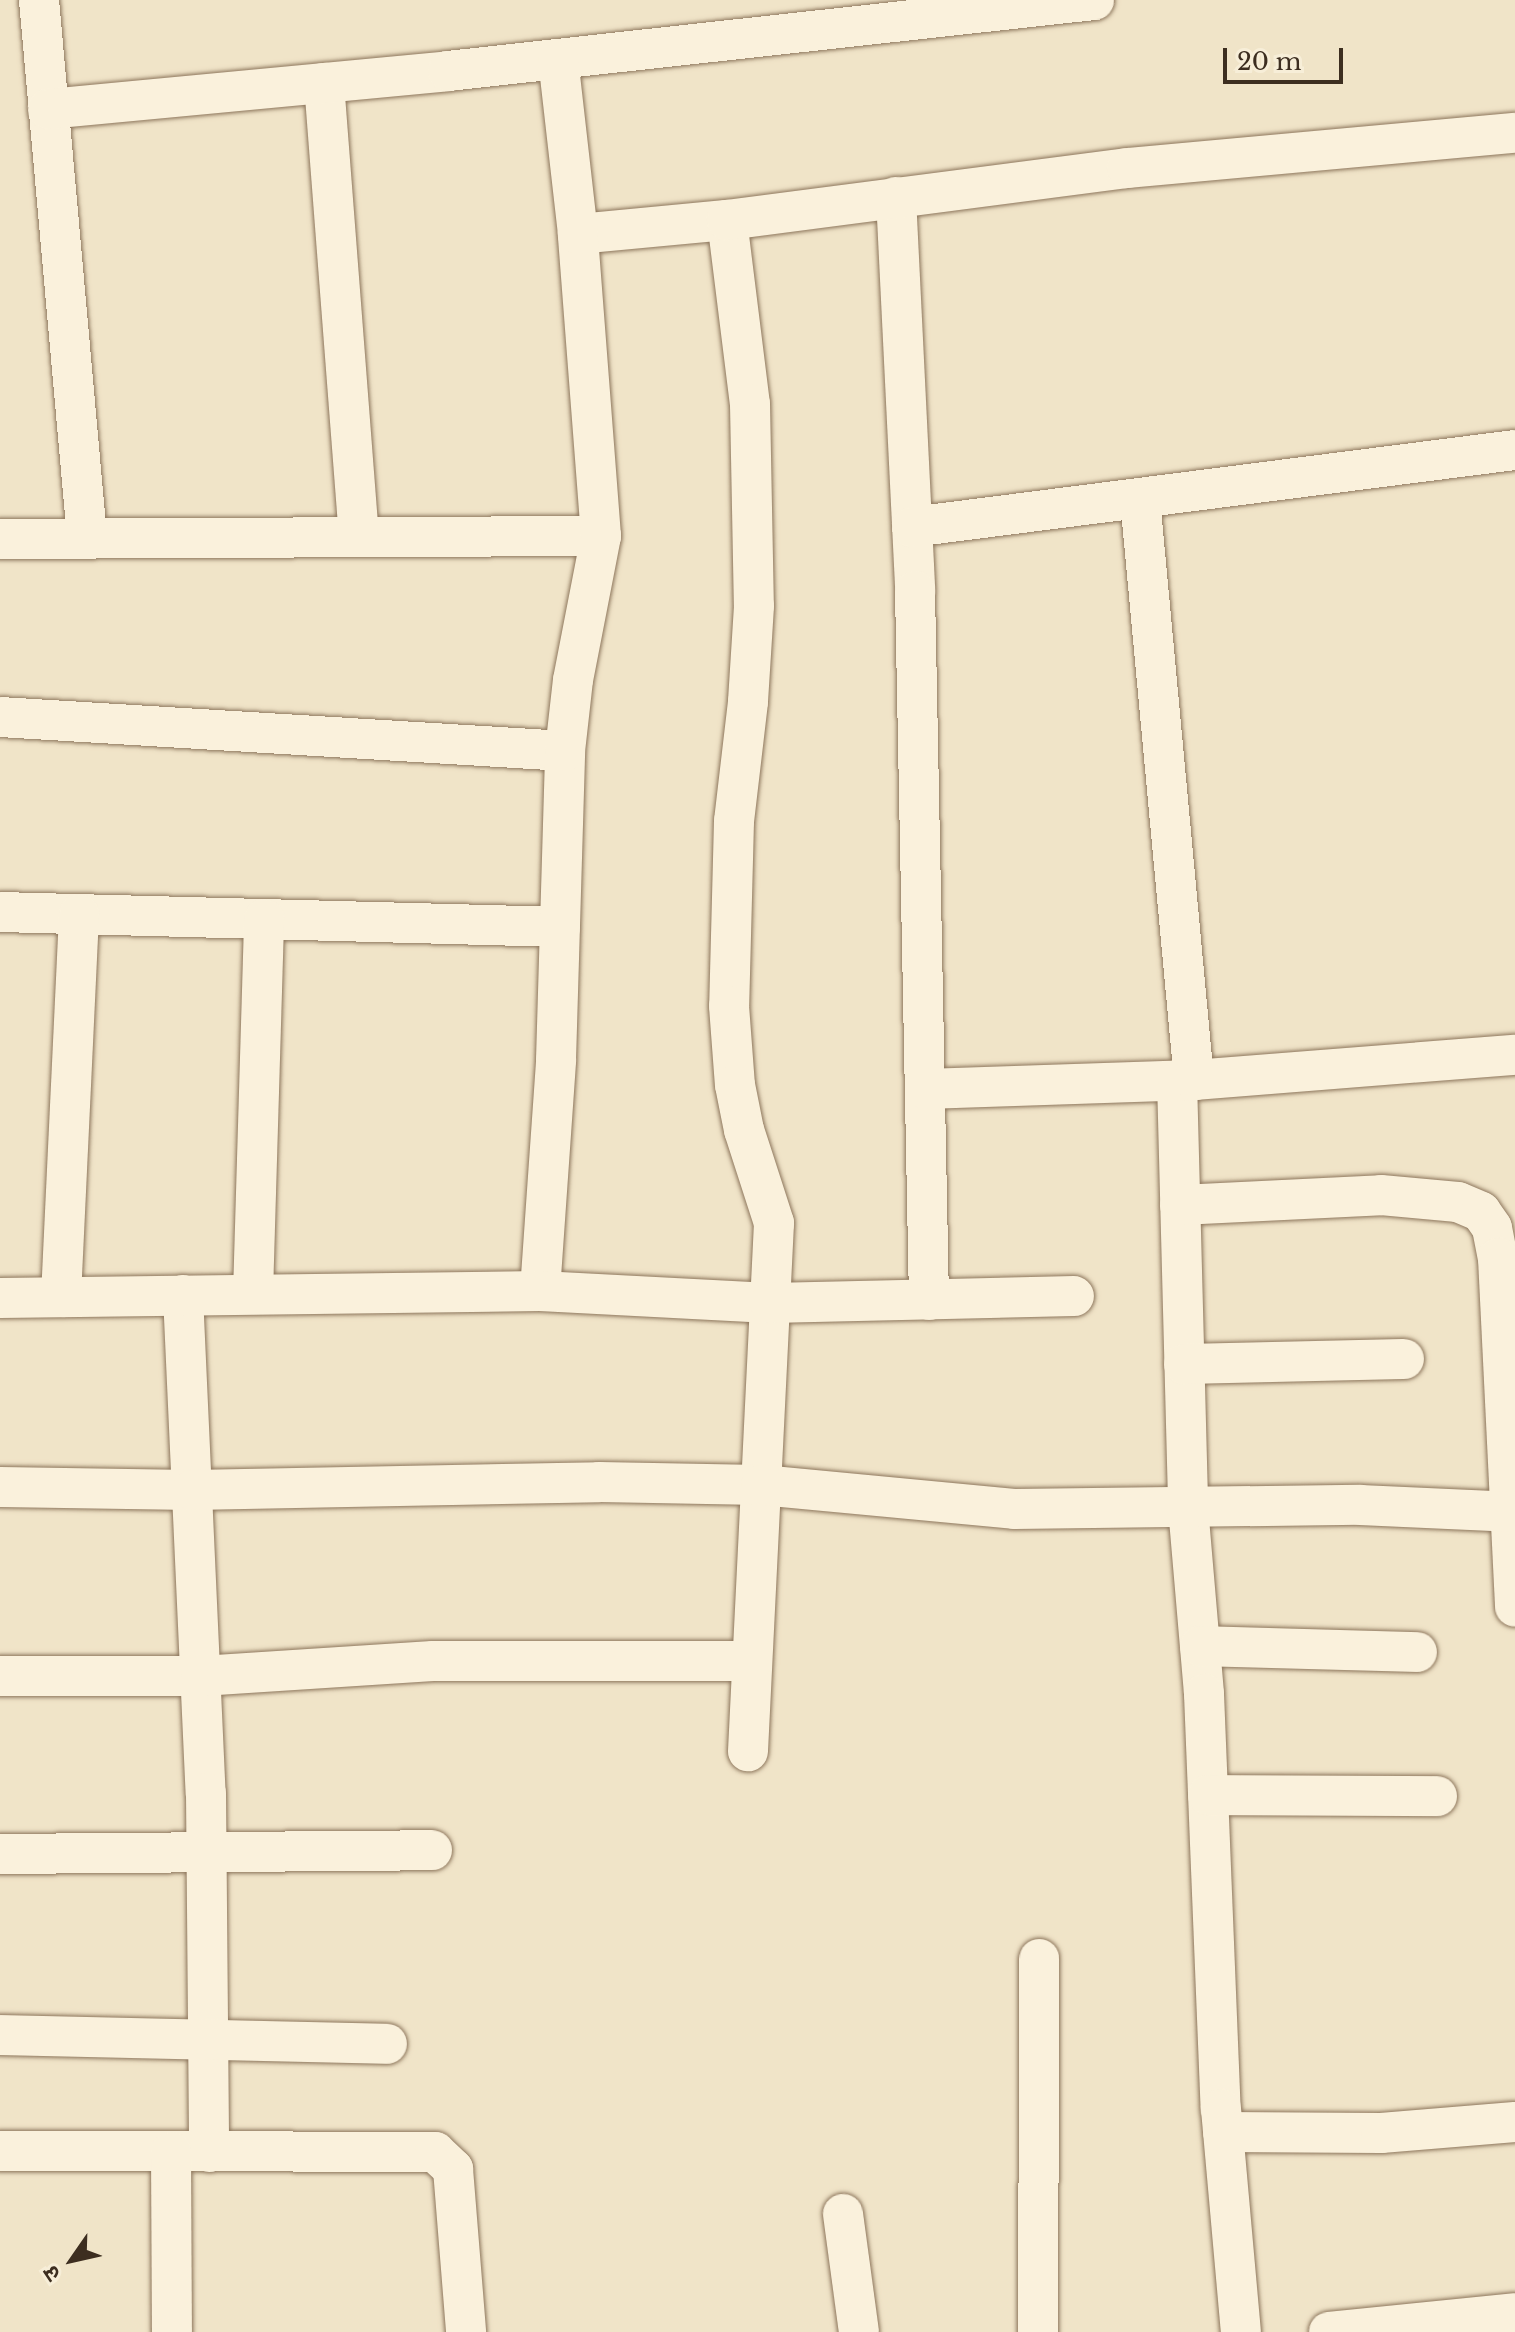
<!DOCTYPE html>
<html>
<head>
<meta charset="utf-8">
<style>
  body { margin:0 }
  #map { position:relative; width:1515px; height:2332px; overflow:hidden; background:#f0e4c8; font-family:"Libre Baskerville","Noto Sans Devanagari",serif }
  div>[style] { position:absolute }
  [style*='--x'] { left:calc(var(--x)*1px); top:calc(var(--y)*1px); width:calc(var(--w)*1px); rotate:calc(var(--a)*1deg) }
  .roads { filter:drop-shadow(0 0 2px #8d765c) drop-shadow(0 0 2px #8d765c) }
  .minor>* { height:40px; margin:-20px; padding:0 20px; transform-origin:20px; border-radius:20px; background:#faf1dc }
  span { translate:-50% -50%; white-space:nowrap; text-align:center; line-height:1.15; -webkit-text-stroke:6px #f7eed8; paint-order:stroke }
  .north { position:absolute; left:32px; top:2220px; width:80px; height:80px; -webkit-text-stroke:6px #f7eed8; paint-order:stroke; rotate:236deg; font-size:22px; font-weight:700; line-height:32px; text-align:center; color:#3d2e20 }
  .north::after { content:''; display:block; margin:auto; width:28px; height:36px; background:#3d2e20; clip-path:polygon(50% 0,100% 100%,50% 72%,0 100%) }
  .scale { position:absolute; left:1223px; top:48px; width:120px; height:36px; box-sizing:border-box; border:4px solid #3d2e20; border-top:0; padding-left:10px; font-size:24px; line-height:28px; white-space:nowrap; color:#3d2e20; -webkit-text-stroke:6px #f7eed8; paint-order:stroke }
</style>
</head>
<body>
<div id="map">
  <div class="roads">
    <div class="minor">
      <i style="--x:39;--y:0;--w:539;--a:84.89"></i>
      <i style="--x:324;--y:83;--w:455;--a:85.6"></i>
      <i style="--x:48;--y:109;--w:402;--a:-5.4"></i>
      <i style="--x:448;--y:71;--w:650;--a:-6.27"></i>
      <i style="--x:896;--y:197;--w:394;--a:87.2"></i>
      <i style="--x:915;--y:591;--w:709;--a:88.87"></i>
      <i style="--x:727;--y:220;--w:185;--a:82.9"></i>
      <i style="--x:750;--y:404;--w:202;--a:88.9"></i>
      <i style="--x:754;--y:606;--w:96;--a:93.6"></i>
      <i style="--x:748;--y:702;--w:120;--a:96.7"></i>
      <i style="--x:734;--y:821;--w:185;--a:91.5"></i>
      <i style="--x:729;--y:1006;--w:79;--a:85.7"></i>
      <i style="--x:735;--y:1085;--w:46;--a:78.7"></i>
      <i style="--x:744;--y:1130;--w:98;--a:72.1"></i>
      <i style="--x:774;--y:1223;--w:529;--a:92.82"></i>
      <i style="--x:578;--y:234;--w:150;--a:-5.4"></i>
      <i style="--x:727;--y:220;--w:403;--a:-7.4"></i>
      <i style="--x:1127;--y:168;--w:390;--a:-5.2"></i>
      <i style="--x:1140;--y:499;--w:584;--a:84.69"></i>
      <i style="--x:912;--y:527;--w:608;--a:-7.28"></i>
      <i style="--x:0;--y:539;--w:601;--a:-0.29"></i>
      <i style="--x:0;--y:717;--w:566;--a:3.44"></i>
      <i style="--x:0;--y:912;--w:560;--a:1.53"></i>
      <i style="--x:1177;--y:1080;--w:427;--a:88.5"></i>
      <i style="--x:1188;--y:1507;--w:188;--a:85.1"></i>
      <i style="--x:1204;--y:1694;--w:415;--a:87.7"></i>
      <i style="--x:1221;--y:2109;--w:224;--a:84.9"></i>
      <i style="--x:925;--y:1089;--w:269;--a:-1.9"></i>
      <i style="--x:1194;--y:1080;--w:322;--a:-4.5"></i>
      <i style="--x:1180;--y:1205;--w:201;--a:-2.8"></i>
      <i style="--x:1381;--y:1195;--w:77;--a:5.2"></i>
      <i style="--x:1458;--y:1202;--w:25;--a:23"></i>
      <i style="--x:1481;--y:1212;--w:19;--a:55"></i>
      <i style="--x:1492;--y:1228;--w:31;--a:79"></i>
      <i style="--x:1498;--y:1258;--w:349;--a:87.2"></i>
      <i style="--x:540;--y:1291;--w:232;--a:-86"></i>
      <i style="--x:556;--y:1060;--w:309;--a:-88.3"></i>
      <i style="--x:565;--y:751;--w:71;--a:-83.6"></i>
      <i style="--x:573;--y:680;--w:147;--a:-79"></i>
      <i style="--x:601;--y:536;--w:303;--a:-94.4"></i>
      <i style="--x:578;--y:234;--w:176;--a:-96.5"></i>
      <i style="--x:253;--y:1294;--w:375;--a:-88.3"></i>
      <i style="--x:183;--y:1295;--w:499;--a:87.4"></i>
      <i style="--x:206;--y:1793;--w:359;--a:89.5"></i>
      <i style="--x:61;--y:1297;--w:383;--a:-87.3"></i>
      <i style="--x:0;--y:1298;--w:540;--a:-0.74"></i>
      <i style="--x:540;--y:1291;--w:230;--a:3"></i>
      <i style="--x:770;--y:1303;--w:304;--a:-1.3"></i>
      <i style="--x:1184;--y:1364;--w:220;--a:-1.3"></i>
      <i style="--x:0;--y:1487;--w:192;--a:0.9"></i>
      <i style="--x:192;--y:1490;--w:407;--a:-1.1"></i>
      <i style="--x:599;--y:1482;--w:162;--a:1.1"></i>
      <i style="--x:761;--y:1485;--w:254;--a:5.4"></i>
      <i style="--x:1014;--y:1509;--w:346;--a:-0.7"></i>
      <i style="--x:1360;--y:1505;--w:155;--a:2.6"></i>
      <i style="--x:1200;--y:1646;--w:217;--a:1.6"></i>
      <i style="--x:0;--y:1676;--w:201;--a:0"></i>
      <i style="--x:201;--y:1676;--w:232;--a:-3.7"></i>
      <i style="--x:433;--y:1661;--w:319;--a:0"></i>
      <i style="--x:1208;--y:1795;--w:229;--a:0.3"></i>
      <i style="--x:0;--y:1854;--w:432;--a:-0.5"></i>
      <i style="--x:0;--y:2035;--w:387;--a:1.3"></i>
      <i style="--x:1223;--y:2132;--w:158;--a:0.4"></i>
      <i style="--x:1381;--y:2133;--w:134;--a:-4.7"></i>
      <i style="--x:0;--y:2151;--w:435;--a:0.1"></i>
      <i style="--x:435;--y:2152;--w:25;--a:43"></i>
      <i style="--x:453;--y:2169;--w:164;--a:85.4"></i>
      <i style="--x:171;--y:2152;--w:180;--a:89.7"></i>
      <i style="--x:843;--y:2214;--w:119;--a:82.3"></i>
      <i style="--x:1038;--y:2332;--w:373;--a:-89.8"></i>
      <i style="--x:1329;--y:2332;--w:187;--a:-5.8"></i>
    </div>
  </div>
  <div class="north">उ</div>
  <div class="scale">20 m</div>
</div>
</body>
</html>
